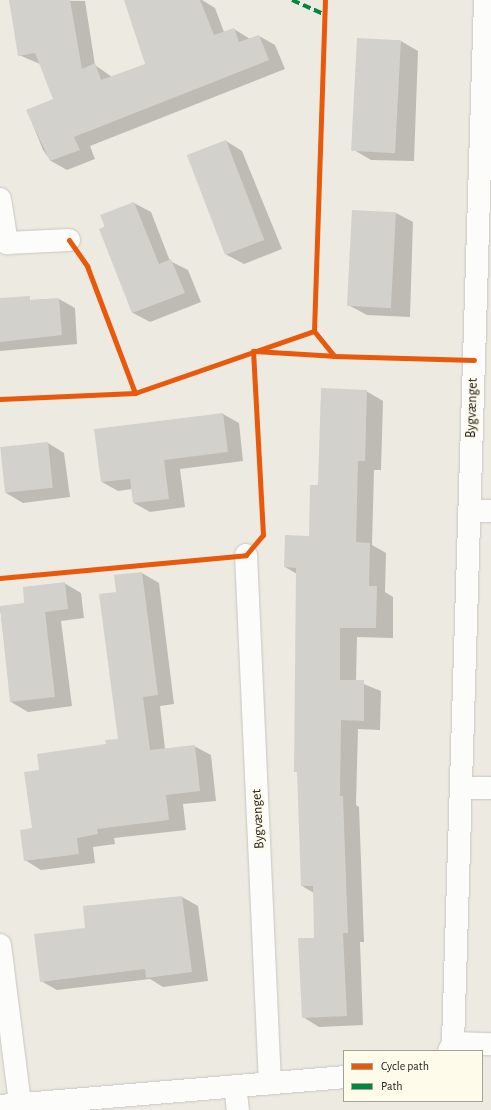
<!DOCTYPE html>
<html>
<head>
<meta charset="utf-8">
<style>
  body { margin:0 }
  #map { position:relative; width:491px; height:1110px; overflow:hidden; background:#edeae2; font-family:"Alegreya Sans",sans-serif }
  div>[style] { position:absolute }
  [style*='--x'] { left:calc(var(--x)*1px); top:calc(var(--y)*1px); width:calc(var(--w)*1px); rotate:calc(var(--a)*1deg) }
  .shadow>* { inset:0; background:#0003 }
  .building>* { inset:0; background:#d3d1cb; transform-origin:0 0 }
  .roads { filter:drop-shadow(0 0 1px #c8c6c0) drop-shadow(0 0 1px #c8c6c0) }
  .minor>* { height:22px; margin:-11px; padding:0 11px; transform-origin:11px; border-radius:11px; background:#fcfcfb }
  .quiet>* { height:4px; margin-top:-2px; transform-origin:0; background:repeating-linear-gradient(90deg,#00873e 0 8px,transparent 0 12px) }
  .cycleway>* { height:5px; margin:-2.5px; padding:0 2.5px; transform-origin:2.5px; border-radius:2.5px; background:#e8590c }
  span { translate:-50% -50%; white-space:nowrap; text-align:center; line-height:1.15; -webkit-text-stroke:3.5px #fefbeb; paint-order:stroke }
  .street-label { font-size:14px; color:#1d1c17 }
  .legend { position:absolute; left:343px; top:1050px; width:140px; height:52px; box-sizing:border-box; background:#fefbeb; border:1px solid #a4a296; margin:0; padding:5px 7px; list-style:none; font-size:12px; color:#1d1c17 }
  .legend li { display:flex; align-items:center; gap:8px; height:20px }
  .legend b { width:20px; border:1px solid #a4a296 }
</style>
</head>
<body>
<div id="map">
  <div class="shadow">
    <i style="clip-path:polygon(10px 0,85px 1px,95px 65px,112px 77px,146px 64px,125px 0,202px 0,215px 8px,224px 32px,234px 29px,250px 39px,259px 36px,275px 45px,285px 69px,90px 146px,95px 159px,67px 170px,51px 161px,43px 150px,27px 110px,55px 100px,40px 64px,19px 55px)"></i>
    <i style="clip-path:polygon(401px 41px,418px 51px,414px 161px,371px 160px,354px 150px)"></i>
    <i style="clip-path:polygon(226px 141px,242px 151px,282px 249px,244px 264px,227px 255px,188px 156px)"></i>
    <i style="clip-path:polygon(134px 203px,151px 212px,170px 261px,188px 270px,201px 302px,150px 322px,133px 313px,100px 230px)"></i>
    <i style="clip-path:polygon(353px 211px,396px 213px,413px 222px,410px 317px,367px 315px,350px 306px)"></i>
    <i style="clip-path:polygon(59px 299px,75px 308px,77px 344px,0 351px,0 370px,0 301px)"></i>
    <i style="clip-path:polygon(366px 391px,383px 401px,381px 470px,374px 470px,372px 545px,386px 553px,385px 592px,393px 597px,393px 638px,357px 637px,356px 681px,381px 691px,380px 730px,358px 729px,356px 805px,359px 807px,364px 942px,360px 942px,363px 1025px,319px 1027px,303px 1017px,315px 938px,314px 893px,302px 886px,298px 773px,295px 771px,297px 574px,285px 567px,310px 537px,319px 486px)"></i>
    <i style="clip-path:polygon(223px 414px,239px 423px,243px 461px,180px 469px,185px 507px,150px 512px,134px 503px,132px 489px,118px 491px,102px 482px)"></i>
    <i style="clip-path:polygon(48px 443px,64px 453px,70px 497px,23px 503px,6px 493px)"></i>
    <i style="clip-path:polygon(142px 573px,159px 583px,174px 704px,160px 706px,165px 749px,194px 746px,211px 755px,216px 801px,183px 804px,186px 830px,114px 838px,115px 844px,93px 847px,95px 863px,41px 870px,25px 860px,33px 829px,40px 771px,119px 740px,117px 592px)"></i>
    <i style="clip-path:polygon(64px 583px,81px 593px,84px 618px,61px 621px,72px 706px,28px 712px,11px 702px,0 607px,25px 604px)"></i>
    <i style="clip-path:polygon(182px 897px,198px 906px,208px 981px,163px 987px,150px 979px,57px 990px,41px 981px,87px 929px)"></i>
  </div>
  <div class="building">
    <i style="clip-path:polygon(9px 0,70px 0,82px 69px,95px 63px,101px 80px,145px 64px,124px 0,200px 0,214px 35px,234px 28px,239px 42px,259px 35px,269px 60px,74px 137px,80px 150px,50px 161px,26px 110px,53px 99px,35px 53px,18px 56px)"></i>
    <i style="left:357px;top:38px;width:44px;height:113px;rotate:3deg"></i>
    <i style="left:226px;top:140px;width:107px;height:42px;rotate:69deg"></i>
    <i style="clip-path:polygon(134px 202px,159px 264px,171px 259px,185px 293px,132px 313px,99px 229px,105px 227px,100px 215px)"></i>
    <i style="left:352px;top:210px;width:44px;height:96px;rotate:3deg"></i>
    <i style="clip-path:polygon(30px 296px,30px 300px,59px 298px,62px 335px,0 342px,0 298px)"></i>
    <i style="clip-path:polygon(321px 388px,367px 390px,365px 461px,358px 461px,356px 542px,370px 543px,369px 586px,377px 586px,376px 628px,340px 628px,340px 680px,364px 680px,364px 721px,341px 720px,340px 796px,343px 796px,348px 933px,343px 933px,347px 1016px,302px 1018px,298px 938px,314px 938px,313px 886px,301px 886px,297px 772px,294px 772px,296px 568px,284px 567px,285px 535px,309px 536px,310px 485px,318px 485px)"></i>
    <i style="clip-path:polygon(223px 413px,228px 452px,164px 460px,169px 499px,133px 503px,130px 479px,101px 482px,94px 429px)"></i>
    <i style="left:48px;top:442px;width:46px;height:48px;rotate:84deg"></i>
    <i style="clip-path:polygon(142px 572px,158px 695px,143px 697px,150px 750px,195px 745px,200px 791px,166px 795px,169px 820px,97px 829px,98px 834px,77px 838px,79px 854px,24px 861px,20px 830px,32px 828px,24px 772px,39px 770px,37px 754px,106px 744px,105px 740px,118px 739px,99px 594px,116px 592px,114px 575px)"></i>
    <i style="clip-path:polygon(65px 582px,68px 609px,45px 612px,55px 697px,10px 702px,0 606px,24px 603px,23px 587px)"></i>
    <i style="clip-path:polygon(182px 896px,192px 972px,146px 978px,145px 969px,40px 982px,34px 934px,85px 928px,83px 906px)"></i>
  </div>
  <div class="roads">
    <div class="minor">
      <i style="--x:0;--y:199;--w:45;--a:81"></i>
      <i style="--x:7;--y:243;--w:62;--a:-2.8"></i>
      <i style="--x:469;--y:511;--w:22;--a:0"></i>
      <i style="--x:246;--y:555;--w:529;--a:87.4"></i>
      <i style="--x:461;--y:788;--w:30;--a:0"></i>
      <i style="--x:0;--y:945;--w:159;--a:82.8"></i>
      <i style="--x:453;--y:1043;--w:38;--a:2"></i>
      <i style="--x:449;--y:1051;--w:9;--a:-63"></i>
      <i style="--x:453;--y:1043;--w:1043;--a:-88.24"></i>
      <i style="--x:235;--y:1086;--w:24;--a:83"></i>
      <i style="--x:0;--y:1106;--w:345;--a:-4.8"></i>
    </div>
  </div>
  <div class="quiet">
    <i style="--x:292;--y:0;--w:36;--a:24"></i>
  </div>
  <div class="cycleway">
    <i style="--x:69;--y:240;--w:32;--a:55"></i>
    <i style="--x:87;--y:266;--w:136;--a:69.3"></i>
    <i style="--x:314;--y:331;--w:32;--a:51"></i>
    <i style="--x:334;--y:356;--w:140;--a:1.6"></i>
    <i style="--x:0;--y:399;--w:135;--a:-2.5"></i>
    <i style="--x:135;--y:393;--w:189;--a:-19.1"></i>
    <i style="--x:314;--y:331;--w:331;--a:-88.1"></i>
    <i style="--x:0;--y:578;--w:247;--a:-5.3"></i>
    <i style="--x:246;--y:555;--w:26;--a:-50"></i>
    <i style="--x:263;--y:535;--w:184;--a:-93.1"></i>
    <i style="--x:253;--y:351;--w:81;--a:3.5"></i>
  </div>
  <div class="street-label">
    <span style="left:472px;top:408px;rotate:-88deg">Bygvænget</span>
    <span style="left:258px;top:819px;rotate:-93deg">Bygvænget</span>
  </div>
  <ul class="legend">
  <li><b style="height:5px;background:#e8590c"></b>Cycle path</li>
  <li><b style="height:5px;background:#00873e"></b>Path</li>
  </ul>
</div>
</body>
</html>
